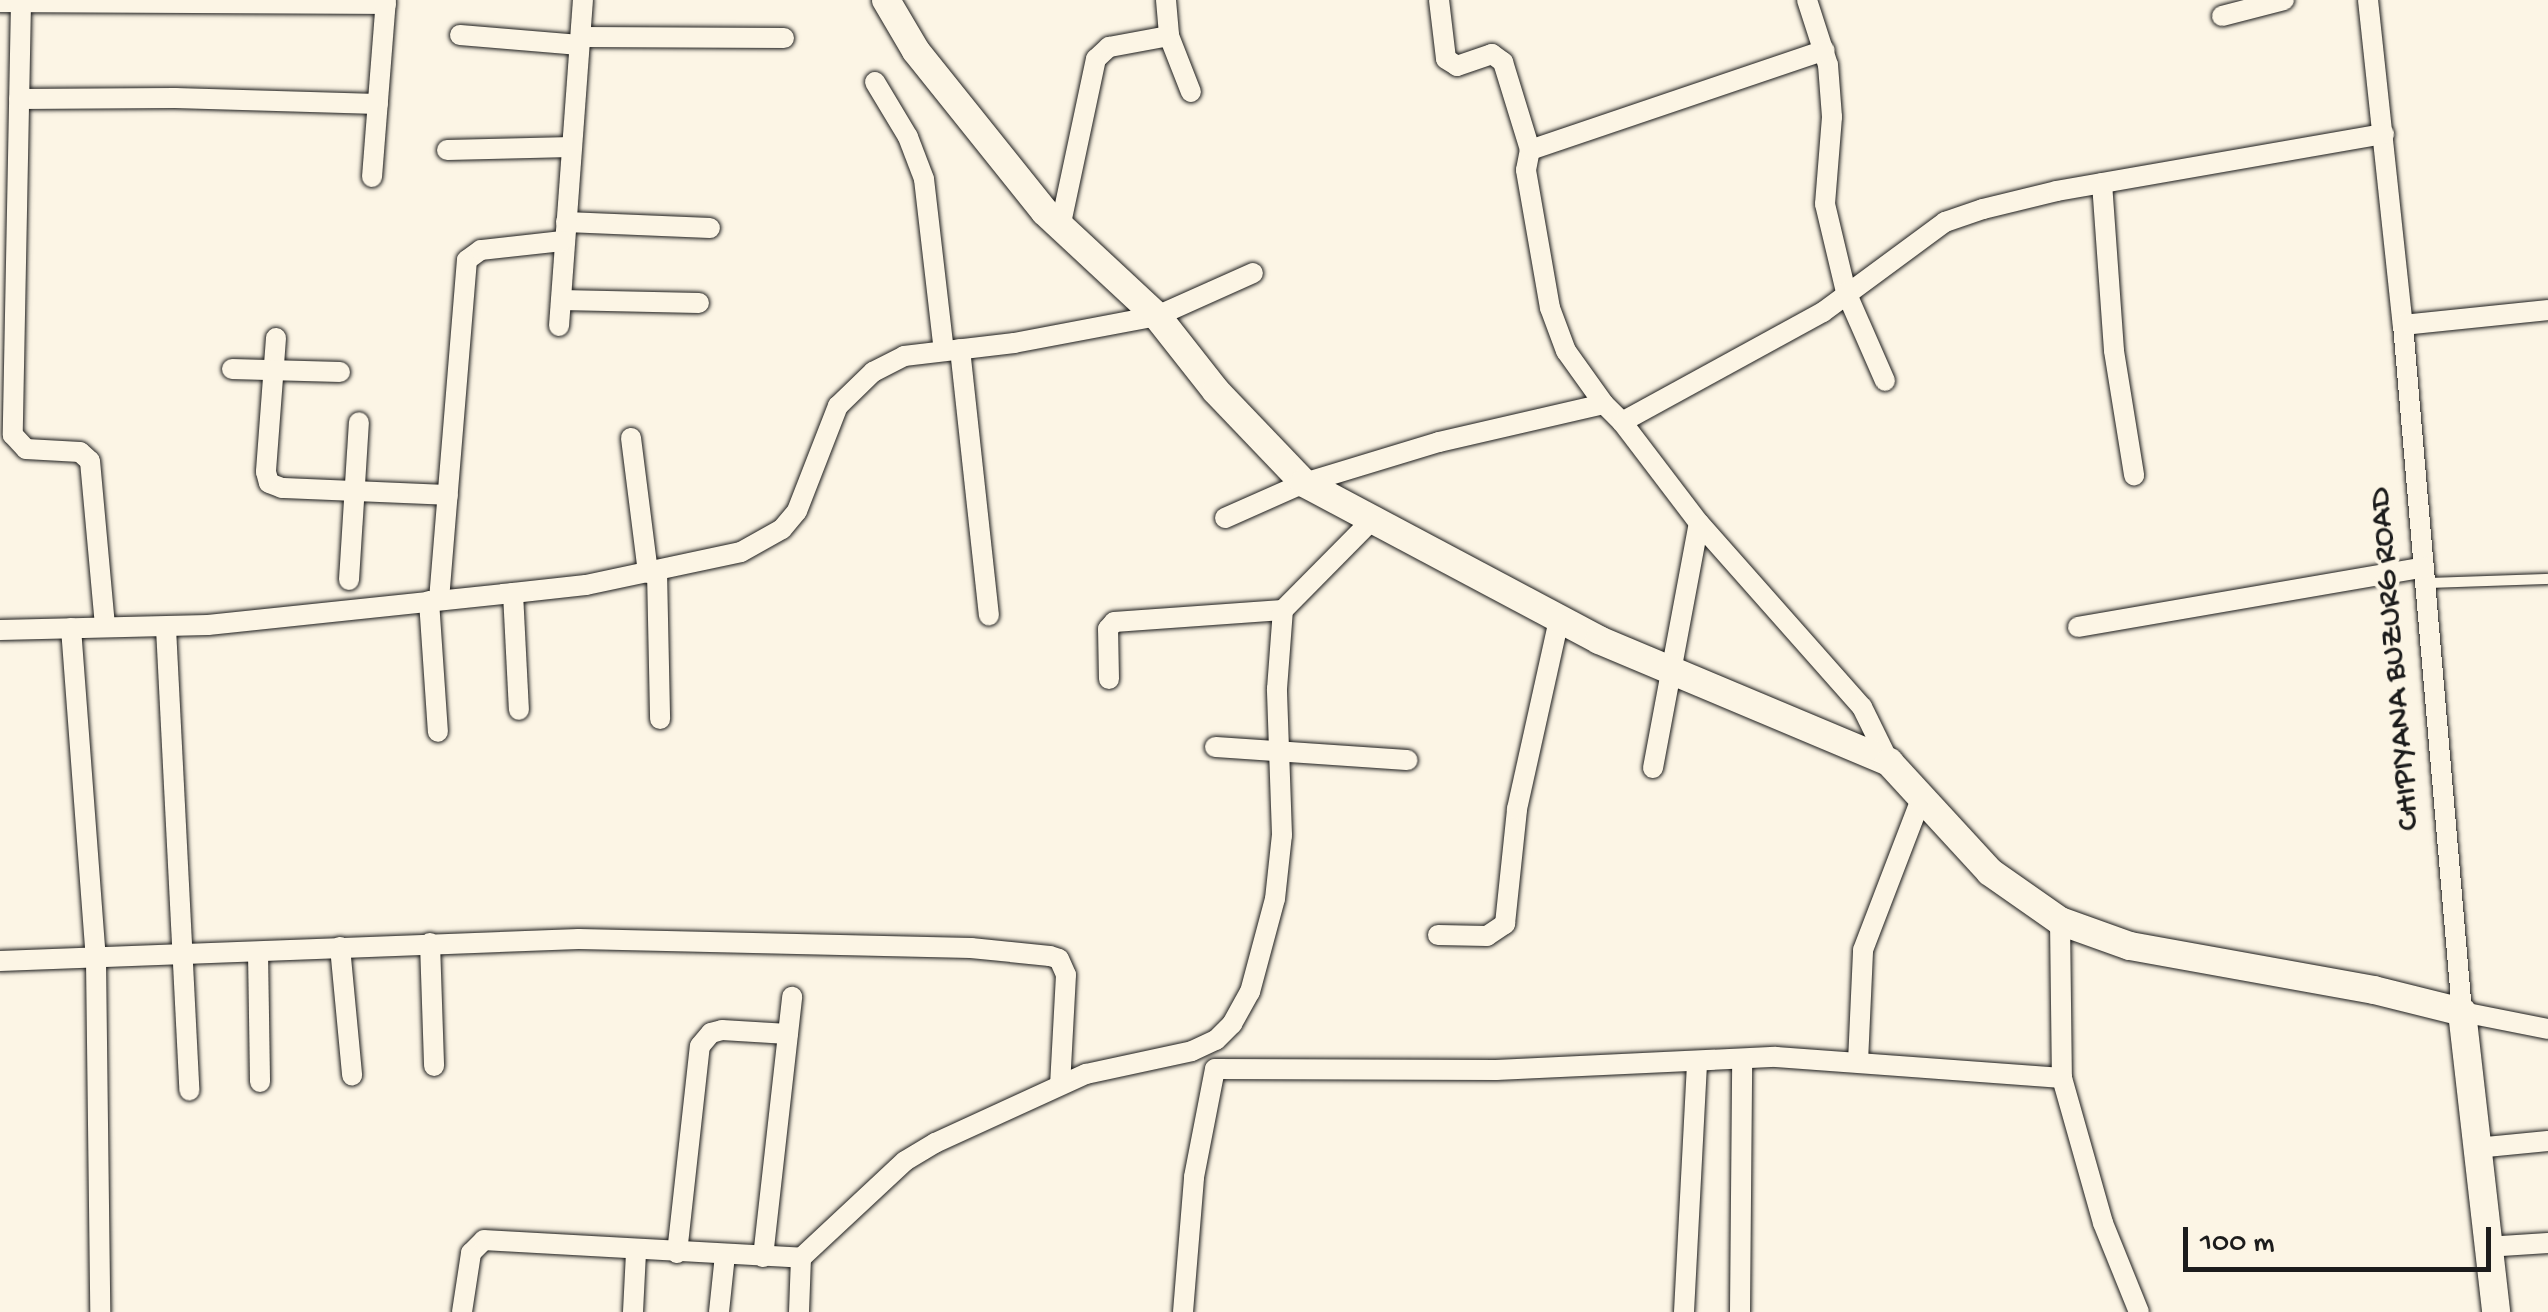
<!DOCTYPE html>
<html>
<head>
<meta charset="utf-8">
<style>
  body { margin:0 }
  #map { position:relative; width:2548px; height:1312px; overflow:hidden; background:#fcf5e5; font-family:"Gochi Hand",sans-serif }
  div>[style] { position:absolute }
  [style*='--x'] { left:calc(var(--x)*1px); top:calc(var(--y)*1px); width:calc(var(--w)*1px); rotate:calc(var(--a)*1deg) }
  .roads { filter:drop-shadow(0 0 2px #1c1c1c) drop-shadow(0 0 2px #1c1c1c) }
  .lane>* { height:10px; margin:-5px; padding:0 5px; transform-origin:5px; border-radius:5px; background:#fcf5e5 }
  .street>* { height:20px; margin:-10px; padding:0 10px; transform-origin:10px; border-radius:10px; background:#fcf5e5 }
  .secondary>* { height:28px; margin:-14px; padding:0 14px; transform-origin:14px; border-radius:14px; background:#fcf5e5 }
  span { translate:-50% -50%; white-space:nowrap; text-align:center; line-height:1.15; -webkit-text-stroke:8px #fcf5e5; paint-order:stroke }
  .street-label { font-size:32px; color:#1c1c1c }
  .scale { position:absolute; left:2183px; top:1227px; width:308px; height:45px; box-sizing:border-box; border:5px solid #1c1c1c; border-top:0; padding-left:12px; font-size:30px; line-height:35px; white-space:nowrap; color:#1c1c1c; -webkit-text-stroke:8px #fcf5e5; paint-order:stroke }
</style>
</head>
<body>
<div id="map">
  <div class="roads">
    <div class="lane">
      <i style="--x:2426;--y:583;--w:122;--a:-1.9"></i>
    </div>
    <div class="street">
      <i style="--x:1166;--y:0;--w:36;--a:85"></i>
      <i style="--x:1169;--y:36;--w:60;--a:68.6"></i>
      <i style="--x:1439;--y:0;--w:59;--a:83.2"></i>
      <i style="--x:1446;--y:59;--w:13;--a:32"></i>
      <i style="--x:1457;--y:66;--w:37;--a:-19"></i>
      <i style="--x:1492;--y:54;--w:14;--a:36"></i>
      <i style="--x:1503;--y:62;--w:92;--a:72.9"></i>
      <i style="--x:1807;--y:0;--w:68;--a:72.1"></i>
      <i style="--x:1828;--y:65;--w:52;--a:85.6"></i>
      <i style="--x:1832;--y:117;--w:87;--a:94.6"></i>
      <i style="--x:1825;--y:204;--w:90;--a:76.6"></i>
      <i style="--x:1846;--y:292;--w:97;--a:66.3"></i>
      <i style="--x:2368;--y:0;--w:327;--a:83.9"></i>
      <i style="--x:2403;--y:325;--w:690;--a:85.09"></i>
      <i style="--x:2462;--y:1012;--w:88;--a:11.2"></i>
      <i style="--x:0;--y:2;--w:386;--a:0.3"></i>
      <i style="--x:21;--y:2;--w:433;--a:91.1"></i>
      <i style="--x:13;--y:435;--w:19;--a:47"></i>
      <i style="--x:26;--y:449;--w:54;--a:3.2"></i>
      <i style="--x:80;--y:452;--w:13;--a:42"></i>
      <i style="--x:90;--y:461;--w:166;--a:84.8"></i>
      <i style="--x:2222;--y:16;--w:64;--a:-14.5"></i>
      <i style="--x:460;--y:35;--w:120;--a:4.8"></i>
      <i style="--x:581;--y:37;--w:203;--a:0.3"></i>
      <i style="--x:875;--y:82;--w:64;--a:59"></i>
      <i style="--x:908;--y:137;--w:45;--a:69.1"></i>
      <i style="--x:924;--y:179;--w:173;--a:83.4"></i>
      <i style="--x:19;--y:99;--w:156;--a:-0.4"></i>
      <i style="--x:175;--y:98;--w:203;--a:1.7"></i>
      <i style="--x:447;--y:150;--w:125;--a:-1.4"></i>
      <i style="--x:372;--y:177;--w:178;--a:-85.5"></i>
      <i style="--x:2102;--y:183;--w:168;--a:85.9"></i>
      <i style="--x:2114;--y:351;--w:126;--a:80.8"></i>
      <i style="--x:566;--y:222;--w:144;--a:2.4"></i>
      <i style="--x:1060;--y:228;--w:173;--a:-78"></i>
      <i style="--x:1096;--y:59;--w:18;--a:-43"></i>
      <i style="--x:1109;--y:47;--w:61;--a:-10.4"></i>
      <i style="--x:561;--y:300;--w:138;--a:1.2"></i>
      <i style="--x:2403;--y:325;--w:146;--a:-5.9"></i>
      <i style="--x:559;--y:326;--w:327;--a:-85.8"></i>
      <i style="--x:276;--y:338;--w:134;--a:94.3"></i>
      <i style="--x:266;--y:472;--w:11;--a:75"></i>
      <i style="--x:269;--y:483;--w:14;--a:21"></i>
      <i style="--x:282;--y:488;--w:166;--a:2.4"></i>
      <i style="--x:960;--y:349;--w:268;--a:83.8"></i>
      <i style="--x:232;--y:369;--w:108;--a:1.6"></i>
      <i style="--x:1604;--y:404;--w:65;--a:-125.6"></i>
      <i style="--x:1566;--y:351;--w:46;--a:-110.4"></i>
      <i style="--x:1550;--y:308;--w:140;--a:-99.9"></i>
      <i style="--x:1526;--y:170;--w:20;--a:-79"></i>
      <i style="--x:1530;--y:150;--w:311;--a:-18.7"></i>
      <i style="--x:1622;--y:422;--w:127;--a:52.7"></i>
      <i style="--x:1699;--y:523;--w:246;--a:48.5"></i>
      <i style="--x:1862;--y:707;--w:61;--a:63.9"></i>
      <i style="--x:631;--y:438;--w:136;--a:82.8"></i>
      <i style="--x:1225;--y:518;--w:86;--a:-23.9"></i>
      <i style="--x:1304;--y:483;--w:141;--a:-16.9"></i>
      <i style="--x:1439;--y:442;--w:169;--a:-13"></i>
      <i style="--x:1604;--y:404;--w:25;--a:45"></i>
      <i style="--x:1622;--y:422;--w:229;--a:-28.7"></i>
      <i style="--x:1823;--y:312;--w:152;--a:-36.4"></i>
      <i style="--x:1945;--y:222;--w:40;--a:-18.9"></i>
      <i style="--x:1983;--y:209;--w:76;--a:-13.7"></i>
      <i style="--x:2057;--y:191;--w:332;--a:-9.9"></i>
      <i style="--x:657;--y:571;--w:148;--a:88.8"></i>
      <i style="--x:349;--y:580;--w:158;--a:-86.4"></i>
      <i style="--x:513;--y:593;--w:117;--a:87.1"></i>
      <i style="--x:439;--y:600;--w:341;--a:-85.3"></i>
      <i style="--x:467;--y:260;--w:17;--a:-36"></i>
      <i style="--x:481;--y:250;--w:81;--a:-6.3"></i>
      <i style="--x:429;--y:601;--w:131;--a:86.1"></i>
      <i style="--x:2078;--y:627;--w:351;--a:-9.8"></i>
      <i style="--x:71;--y:628;--w:333;--a:85.7"></i>
      <i style="--x:96;--y:960;--w:352;--a:89.3"></i>
      <i style="--x:166;--y:628;--w:463;--a:87.1"></i>
      <i style="--x:0;--y:630;--w:208;--a:-1.4"></i>
      <i style="--x:208;--y:625;--w:307;--a:-6"></i>
      <i style="--x:513;--y:593;--w:73;--a:-6.3"></i>
      <i style="--x:586;--y:585;--w:158;--a:-12"></i>
      <i style="--x:741;--y:552;--w:47;--a:-29.3"></i>
      <i style="--x:782;--y:529;--w:23;--a:-50"></i>
      <i style="--x:797;--y:511;--w:113;--a:-68.7"></i>
      <i style="--x:838;--y:406;--w:49;--a:-44.2"></i>
      <i style="--x:873;--y:372;--w:35;--a:-27"></i>
      <i style="--x:904;--y:356;--w:111;--a:-6.7"></i>
      <i style="--x:1014;--y:343;--w:146;--a:-10.7"></i>
      <i style="--x:1157;--y:316;--w:105;--a:-24.1"></i>
      <i style="--x:1109;--y:679;--w:50;--a:-91.1"></i>
      <i style="--x:1108;--y:629;--w:9;--a:-49"></i>
      <i style="--x:1114;--y:622;--w:169;--a:-4.1"></i>
      <i style="--x:1283;--y:610;--w:131;--a:-45.3"></i>
      <i style="--x:1215;--y:747;--w:193;--a:3.9"></i>
      <i style="--x:1653;--y:768;--w:249;--a:-79.4"></i>
      <i style="--x:2060;--y:921;--w:157;--a:89.3"></i>
      <i style="--x:2062;--y:1078;--w:151;--a:74.2"></i>
      <i style="--x:2103;--y:1223;--w:96;--a:68"></i>
      <i style="--x:1438;--y:935;--w:49;--a:1.2"></i>
      <i style="--x:1487;--y:936;--w:22;--a:-34"></i>
      <i style="--x:1505;--y:924;--w:116;--a:-84"></i>
      <i style="--x:1517;--y:809;--w:194;--a:-77.5"></i>
      <i style="--x:430;--y:943;--w:123;--a:88.1"></i>
      <i style="--x:340;--y:947;--w:129;--a:84.6"></i>
      <i style="--x:258;--y:952;--w:130;--a:89.1"></i>
      <i style="--x:0;--y:961;--w:579;--a:-2.18"></i>
      <i style="--x:579;--y:939;--w:392;--a:1.3"></i>
      <i style="--x:971;--y:948;--w:79;--a:5.8"></i>
      <i style="--x:1050;--y:956;--w:9;--a:18"></i>
      <i style="--x:1059;--y:959;--w:17;--a:66"></i>
      <i style="--x:1066;--y:975;--w:110;--a:93.1"></i>
      <i style="--x:1858;--y:1062;--w:112;--a:-87.4"></i>
      <i style="--x:1863;--y:950;--w:162;--a:-69"></i>
      <i style="--x:2476;--y:1148;--w:72;--a:-5.6"></i>
      <i style="--x:2486;--y:1247;--w:62;--a:-3.7"></i>
      <i style="--x:677;--y:1253;--w:208;--a:-83.7"></i>
      <i style="--x:700;--y:1046;--w:17;--a:-50"></i>
      <i style="--x:711;--y:1033;--w:11;--a:-15"></i>
      <i style="--x:722;--y:1030;--w:66;--a:3.5"></i>
      <i style="--x:763;--y:1257;--w:262;--a:-83.6"></i>
      <i style="--x:462;--y:1312;--w:60;--a:-81.3"></i>
      <i style="--x:471;--y:1253;--w:18;--a:-45"></i>
      <i style="--x:484;--y:1240;--w:318;--a:3.2"></i>
      <i style="--x:801;--y:1258;--w:142;--a:-43"></i>
      <i style="--x:905;--y:1161;--w:35;--a:-31"></i>
      <i style="--x:935;--y:1143;--w:166;--a:-24.6"></i>
      <i style="--x:1086;--y:1074;--w:108;--a:-12.2"></i>
      <i style="--x:1192;--y:1051;--w:26;--a:-25"></i>
      <i style="--x:1216;--y:1040;--w:23;--a:-45"></i>
      <i style="--x:1232;--y:1024;--w:37;--a:-61"></i>
      <i style="--x:1250;--y:992;--w:96;--a:-75"></i>
      <i style="--x:1275;--y:899;--w:64;--a:-83.8"></i>
      <i style="--x:1282;--y:835;--w:146;--a:-92"></i>
      <i style="--x:1277;--y:689;--w:79;--a:-85.7"></i>
      <i style="--x:633;--y:1312;--w:60;--a:-87.1"></i>
      <i style="--x:719;--y:1312;--w:57;--a:-84"></i>
      <i style="--x:799;--y:1312;--w:54;--a:-87.9"></i>
      <i style="--x:1183;--y:1312;--w:135;--a:-85.3"></i>
      <i style="--x:1194;--y:1177;--w:110;--a:-79"></i>
      <i style="--x:1215;--y:1069;--w:281;--a:0.2"></i>
      <i style="--x:1496;--y:1070;--w:280;--a:-2.7"></i>
      <i style="--x:1776;--y:1057;--w:287;--a:4.2"></i>
      <i style="--x:1684;--y:1312;--w:251;--a:-87"></i>
      <i style="--x:1740;--y:1312;--w:253;--a:-89.5"></i>
    </div>
    <div class="secondary">
      <i style="--x:886;--y:0;--w:59;--a:59.5"></i>
      <i style="--x:916;--y:51;--w:206;--a:51.3"></i>
      <i style="--x:1045;--y:212;--w:153;--a:42.9"></i>
      <i style="--x:1157;--y:316;--w:95;--a:51.8"></i>
      <i style="--x:1216;--y:391;--w:127;--a:46.3"></i>
      <i style="--x:1304;--y:483;--w:334;--a:28"></i>
      <i style="--x:1599;--y:640;--w:315;--a:22.8"></i>
      <i style="--x:1889;--y:762;--w:149;--a:47.4"></i>
      <i style="--x:1990;--y:872;--w:85;--a:35"></i>
      <i style="--x:2060;--y:921;--w:74;--a:19.7"></i>
      <i style="--x:2130;--y:946;--w:248;--a:10.2"></i>
      <i style="--x:2374;--y:990;--w:91;--a:14"></i>
      <i style="--x:2462;--y:1012;--w:302;--a:83.5"></i>
    </div>
  </div>
  <div class="street-label">
    <span style="left:2396px;top:659px;rotate:-95deg">CHIPIYANA BUZURG ROAD</span>
  </div>
  <div class="scale">100 m</div>
</div>
</body>
</html>
